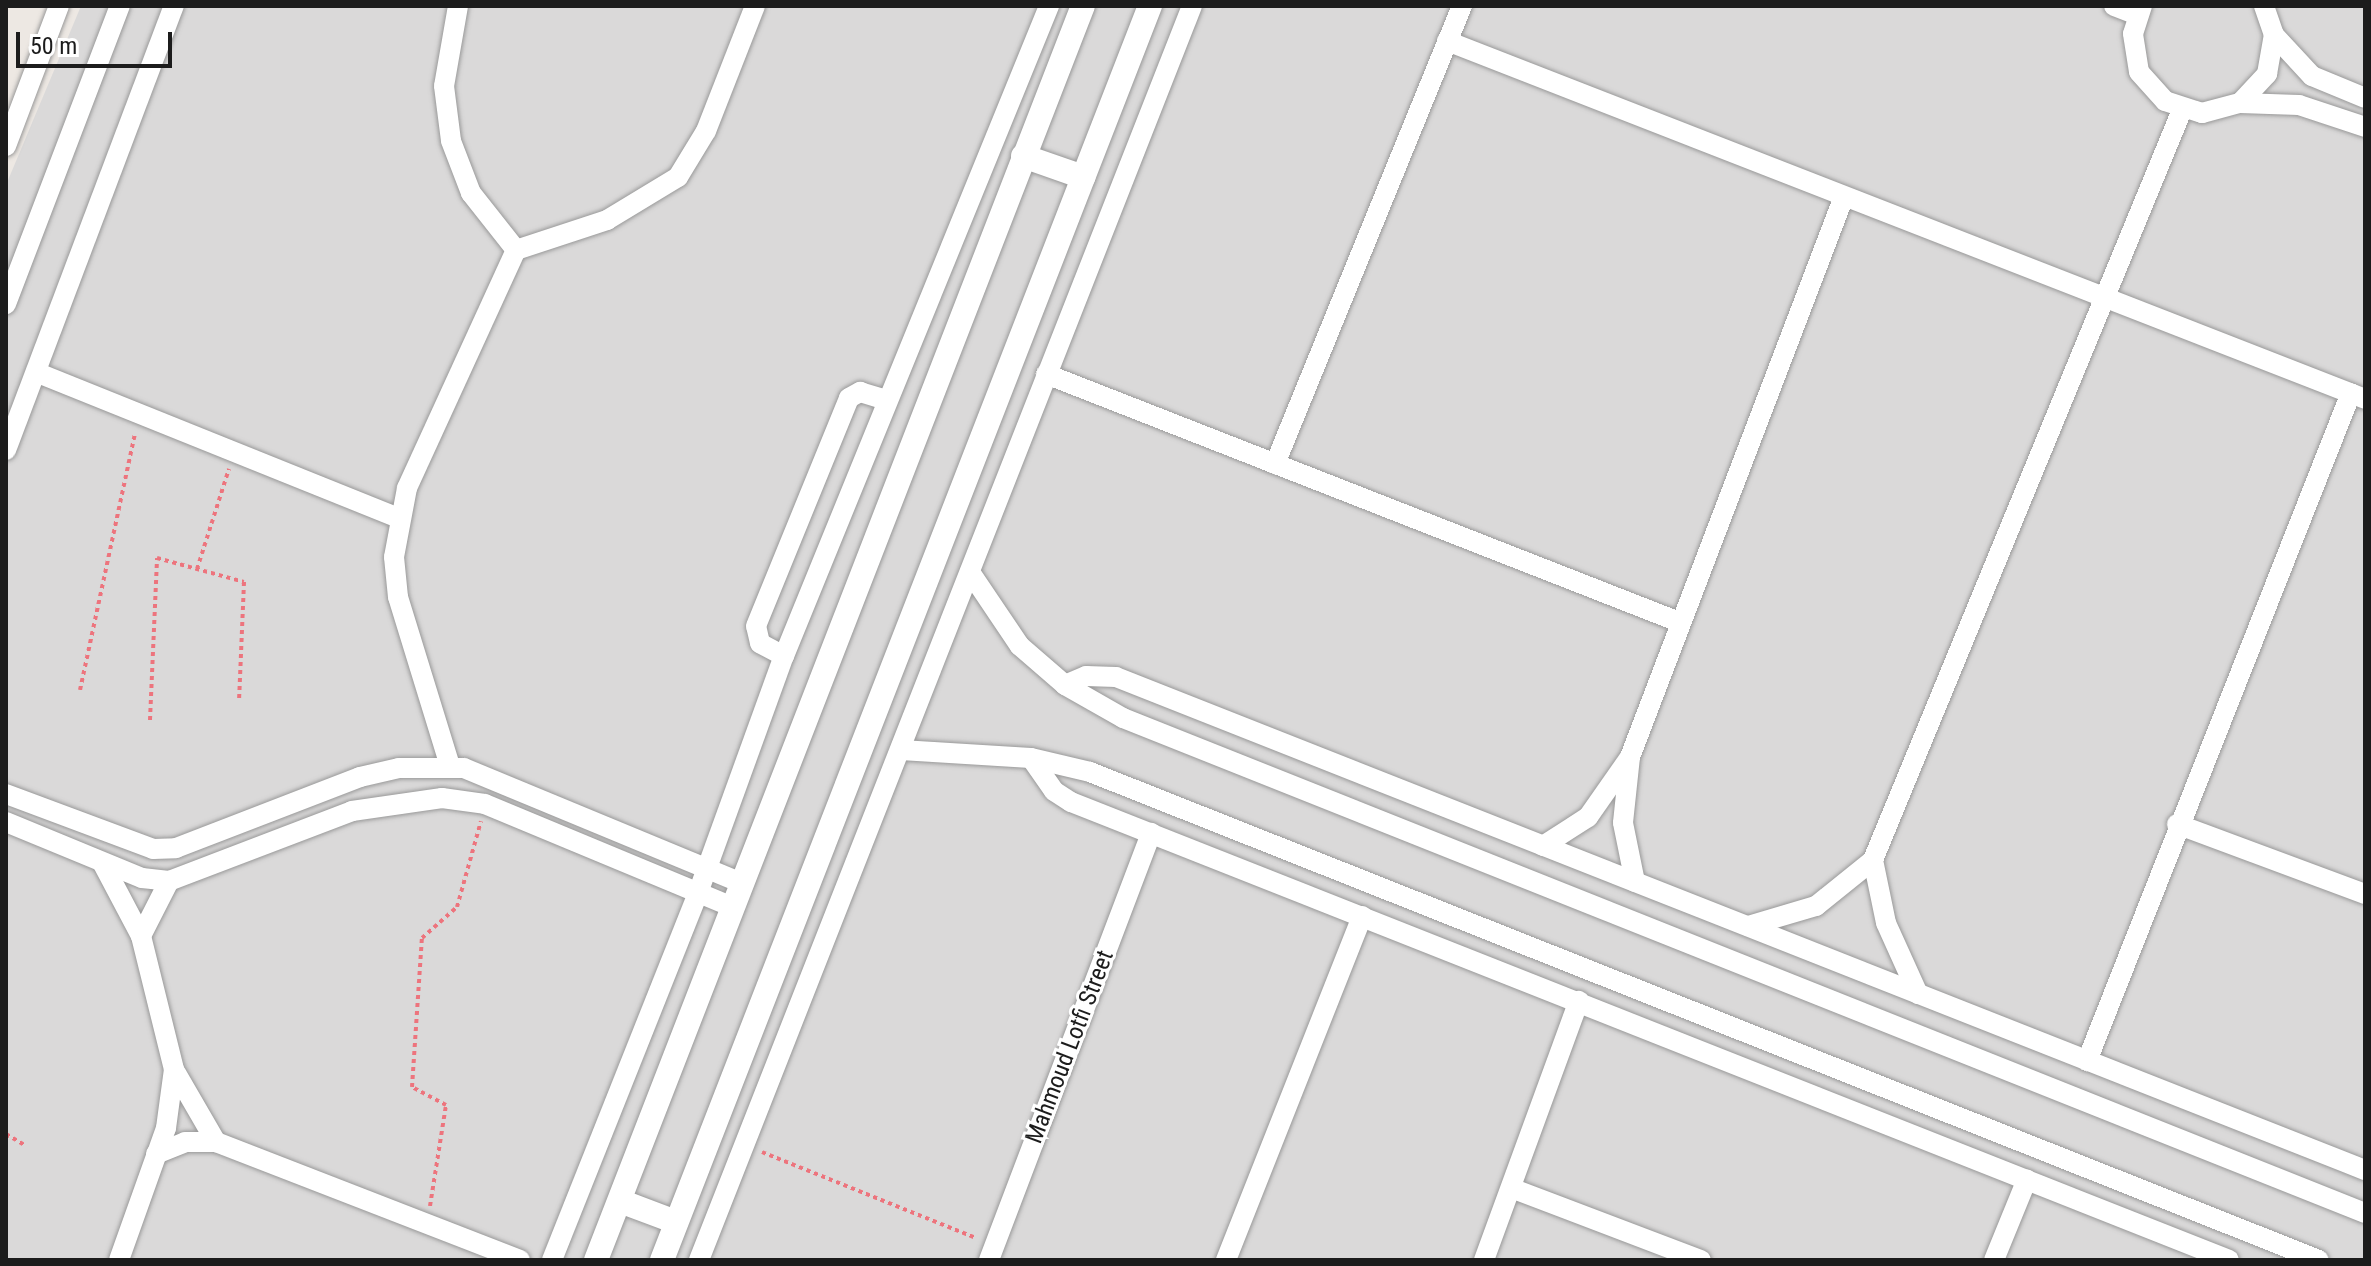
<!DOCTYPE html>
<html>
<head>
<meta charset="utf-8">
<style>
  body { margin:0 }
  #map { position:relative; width:2371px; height:1266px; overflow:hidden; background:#ede8e3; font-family:"Roboto Condensed",sans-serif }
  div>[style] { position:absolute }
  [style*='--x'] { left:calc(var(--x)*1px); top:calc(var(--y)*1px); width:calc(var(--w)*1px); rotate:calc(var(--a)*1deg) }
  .residential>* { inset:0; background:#dad9d9 }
  .path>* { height:4px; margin-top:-2px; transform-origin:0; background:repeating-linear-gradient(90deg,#ed747d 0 4px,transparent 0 8px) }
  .roads { filter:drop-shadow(0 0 2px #999) drop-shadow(0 0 2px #999) }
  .minor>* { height:20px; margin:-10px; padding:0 10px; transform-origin:10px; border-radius:10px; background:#fff }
  .tertiary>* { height:24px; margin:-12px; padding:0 12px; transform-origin:12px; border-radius:12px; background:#fff }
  span { translate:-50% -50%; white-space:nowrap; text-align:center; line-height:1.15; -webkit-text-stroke:6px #fff; paint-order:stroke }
  .street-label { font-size:24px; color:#1c1c1c }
  .frame { position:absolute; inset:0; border:8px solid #1c1c1c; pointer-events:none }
  .scale { position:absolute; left:16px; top:32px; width:156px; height:36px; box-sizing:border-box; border:4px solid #1c1c1c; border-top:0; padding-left:10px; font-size:24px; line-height:28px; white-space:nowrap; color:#1c1c1c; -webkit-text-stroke:6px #fff; paint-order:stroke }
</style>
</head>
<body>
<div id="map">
  <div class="residential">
    <i style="clip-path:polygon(81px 6px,2365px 6px,2365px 1260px,6px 1260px,6px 185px)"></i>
  </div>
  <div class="path">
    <i style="--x:197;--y:569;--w:105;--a:-72.3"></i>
    <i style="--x:80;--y:690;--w:262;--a:-77.9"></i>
    <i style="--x:150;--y:720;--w:162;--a:-87.5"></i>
    <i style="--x:157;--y:558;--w:90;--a:15.4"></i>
    <i style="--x:244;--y:582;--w:120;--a:92.4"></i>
    <i style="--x:6;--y:1134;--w:21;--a:31"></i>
    <i style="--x:762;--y:1152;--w:231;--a:21.9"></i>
    <i style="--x:430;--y:1206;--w:102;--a:-81"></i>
    <i style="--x:446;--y:1105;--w:38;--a:-152"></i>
    <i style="--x:412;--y:1087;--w:149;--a:-86.2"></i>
    <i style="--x:422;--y:938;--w:47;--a:-41.5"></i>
    <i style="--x:457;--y:907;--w:89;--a:-74.4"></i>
  </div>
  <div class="roads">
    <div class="minor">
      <i style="--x:458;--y:6;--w:81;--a:99.9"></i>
      <i style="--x:444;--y:86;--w:55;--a:82.7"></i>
      <i style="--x:451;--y:141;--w:56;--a:69"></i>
      <i style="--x:471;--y:193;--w:73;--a:51.7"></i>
      <i style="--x:2114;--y:6;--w:25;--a:21"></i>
      <i style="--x:2142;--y:6;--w:29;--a:108"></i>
      <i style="--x:2133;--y:34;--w:38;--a:81"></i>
      <i style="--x:2139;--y:72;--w:39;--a:48"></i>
      <i style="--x:2165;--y:101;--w:39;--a:18"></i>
      <i style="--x:2202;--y:113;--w:39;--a:-15"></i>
      <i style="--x:2240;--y:103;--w:40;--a:-47"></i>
      <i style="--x:2267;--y:74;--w:40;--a:-80"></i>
      <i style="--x:2274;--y:35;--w:31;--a:-109"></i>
      <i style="--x:2274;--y:35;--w:56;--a:47.2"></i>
      <i style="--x:2312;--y:76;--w:57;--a:22.5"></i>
      <i style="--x:1447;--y:41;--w:985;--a:21.3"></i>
      <i style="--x:2240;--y:103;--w:59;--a:1.9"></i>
      <i style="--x:2299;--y:105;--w:70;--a:18.4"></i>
      <i style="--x:6;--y:146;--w:150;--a:-69.3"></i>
      <i style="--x:6;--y:304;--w:319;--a:-69.1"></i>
      <i style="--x:38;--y:373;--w:388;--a:21.9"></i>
      <i style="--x:1046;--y:374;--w:680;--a:21.39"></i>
      <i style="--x:6;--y:450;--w:475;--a:-69.3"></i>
      <i style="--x:1275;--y:464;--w:495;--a:-67.8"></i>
      <i style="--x:970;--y:572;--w:89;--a:56"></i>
      <i style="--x:1020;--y:646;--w:60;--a:40.9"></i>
      <i style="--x:1065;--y:685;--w:67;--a:29.6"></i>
      <i style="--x:1123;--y:718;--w:1337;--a:21.73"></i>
      <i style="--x:784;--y:656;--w:27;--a:-152"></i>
      <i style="--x:760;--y:643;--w:17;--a:-103"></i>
      <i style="--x:756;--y:626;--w:246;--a:-67.8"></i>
      <i style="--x:849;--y:398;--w:13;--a:-29"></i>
      <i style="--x:860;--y:392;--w:28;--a:17"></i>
      <i style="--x:1065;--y:685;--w:23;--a:-23"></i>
      <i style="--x:1086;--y:676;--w:30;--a:2"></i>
      <i style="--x:1116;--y:677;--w:1343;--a:21.54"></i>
      <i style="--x:901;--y:750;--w:130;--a:3.5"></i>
      <i style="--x:1031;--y:758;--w:61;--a:13.3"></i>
      <i style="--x:1090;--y:772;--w:1322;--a:21.66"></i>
      <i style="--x:1630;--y:757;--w:66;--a:96.1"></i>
      <i style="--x:1623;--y:823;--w:60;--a:78.5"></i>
      <i style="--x:1031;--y:758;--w:40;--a:55.1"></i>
      <i style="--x:1054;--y:791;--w:20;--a:33"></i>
      <i style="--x:1071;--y:802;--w:1245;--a:21.58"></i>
      <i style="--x:450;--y:766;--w:177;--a:-107.1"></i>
      <i style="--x:398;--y:597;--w:40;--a:-95.7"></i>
      <i style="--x:394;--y:557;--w:70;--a:-79.3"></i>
      <i style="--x:407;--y:488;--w:262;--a:-65.4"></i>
      <i style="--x:516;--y:250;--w:96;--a:-18.2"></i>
      <i style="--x:607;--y:220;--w:83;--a:-31.2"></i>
      <i style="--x:678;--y:177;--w:54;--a:-58.7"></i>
      <i style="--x:706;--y:131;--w:134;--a:-68.6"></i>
      <i style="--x:6;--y:794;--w:157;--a:20.5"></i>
      <i style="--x:153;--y:849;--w:23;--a:-2"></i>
      <i style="--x:176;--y:848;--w:197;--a:-21.1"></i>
      <i style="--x:360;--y:777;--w:40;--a:-13"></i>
      <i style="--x:399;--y:768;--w:65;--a:0"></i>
      <i style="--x:464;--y:768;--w:301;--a:22.5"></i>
      <i style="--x:6;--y:822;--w:147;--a:22.4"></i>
      <i style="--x:142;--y:878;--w:27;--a:6"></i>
      <i style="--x:169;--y:881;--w:196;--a:-20.9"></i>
      <i style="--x:352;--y:811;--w:91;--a:-8.2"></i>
      <i style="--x:442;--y:798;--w:43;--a:7.9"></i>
      <i style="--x:485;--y:804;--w:268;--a:22.6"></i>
      <i style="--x:2177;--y:824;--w:201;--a:20.4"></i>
      <i style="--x:1543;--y:846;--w:54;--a:-32.8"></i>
      <i style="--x:1588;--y:817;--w:73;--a:-55"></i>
      <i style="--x:1630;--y:757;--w:597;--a:-69.11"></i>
      <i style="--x:1873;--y:860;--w:64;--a:78.3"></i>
      <i style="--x:1886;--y:923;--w:78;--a:65.7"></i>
      <i style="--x:103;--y:864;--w:81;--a:62.2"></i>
      <i style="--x:141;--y:936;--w:137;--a:76.1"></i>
      <i style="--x:174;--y:1069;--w:60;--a:97.7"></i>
      <i style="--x:166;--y:1128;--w:140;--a:109.6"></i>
      <i style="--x:1748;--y:926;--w:71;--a:-16.4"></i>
      <i style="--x:1816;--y:906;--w:73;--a:-38.9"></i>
      <i style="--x:1873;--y:860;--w:811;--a:-67.61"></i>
      <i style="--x:141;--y:936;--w:62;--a:-63"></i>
      <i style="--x:2087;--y:1061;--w:718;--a:-68.44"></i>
      <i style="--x:176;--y:1073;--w:80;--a:59.9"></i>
      <i style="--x:156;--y:1154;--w:31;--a:-22"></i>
      <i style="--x:185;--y:1142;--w:31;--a:0"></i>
      <i style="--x:216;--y:1142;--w:326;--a:21.2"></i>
      <i style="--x:1511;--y:1188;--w:203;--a:20.8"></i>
      <i style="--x:552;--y:1260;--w:395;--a:-68.3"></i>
      <i style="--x:698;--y:893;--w:252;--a:-70.1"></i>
      <i style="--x:784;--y:656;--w:702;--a:-67.82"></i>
      <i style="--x:699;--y:1260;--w:1347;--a:-68.54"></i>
      <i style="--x:989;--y:1260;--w:457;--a:-69.2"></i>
      <i style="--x:1226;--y:1260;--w:370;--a:-68.4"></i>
      <i style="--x:1484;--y:1260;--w:276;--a:-69.9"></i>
      <i style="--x:1994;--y:1260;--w:87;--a:-67.8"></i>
    </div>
    <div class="tertiary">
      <i style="--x:1023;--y:156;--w:64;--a:19.3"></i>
      <i style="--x:620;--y:1201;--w:60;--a:20.6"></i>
      <i style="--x:596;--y:1260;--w:1345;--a:-68.78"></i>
      <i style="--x:662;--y:1260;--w:1346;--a:-68.74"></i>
    </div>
  </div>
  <div class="street-label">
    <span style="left:1070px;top:1047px;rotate:-69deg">Mahmoud Lotfi Street</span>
  </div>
  <div class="frame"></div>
  <div class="scale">50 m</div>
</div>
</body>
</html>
